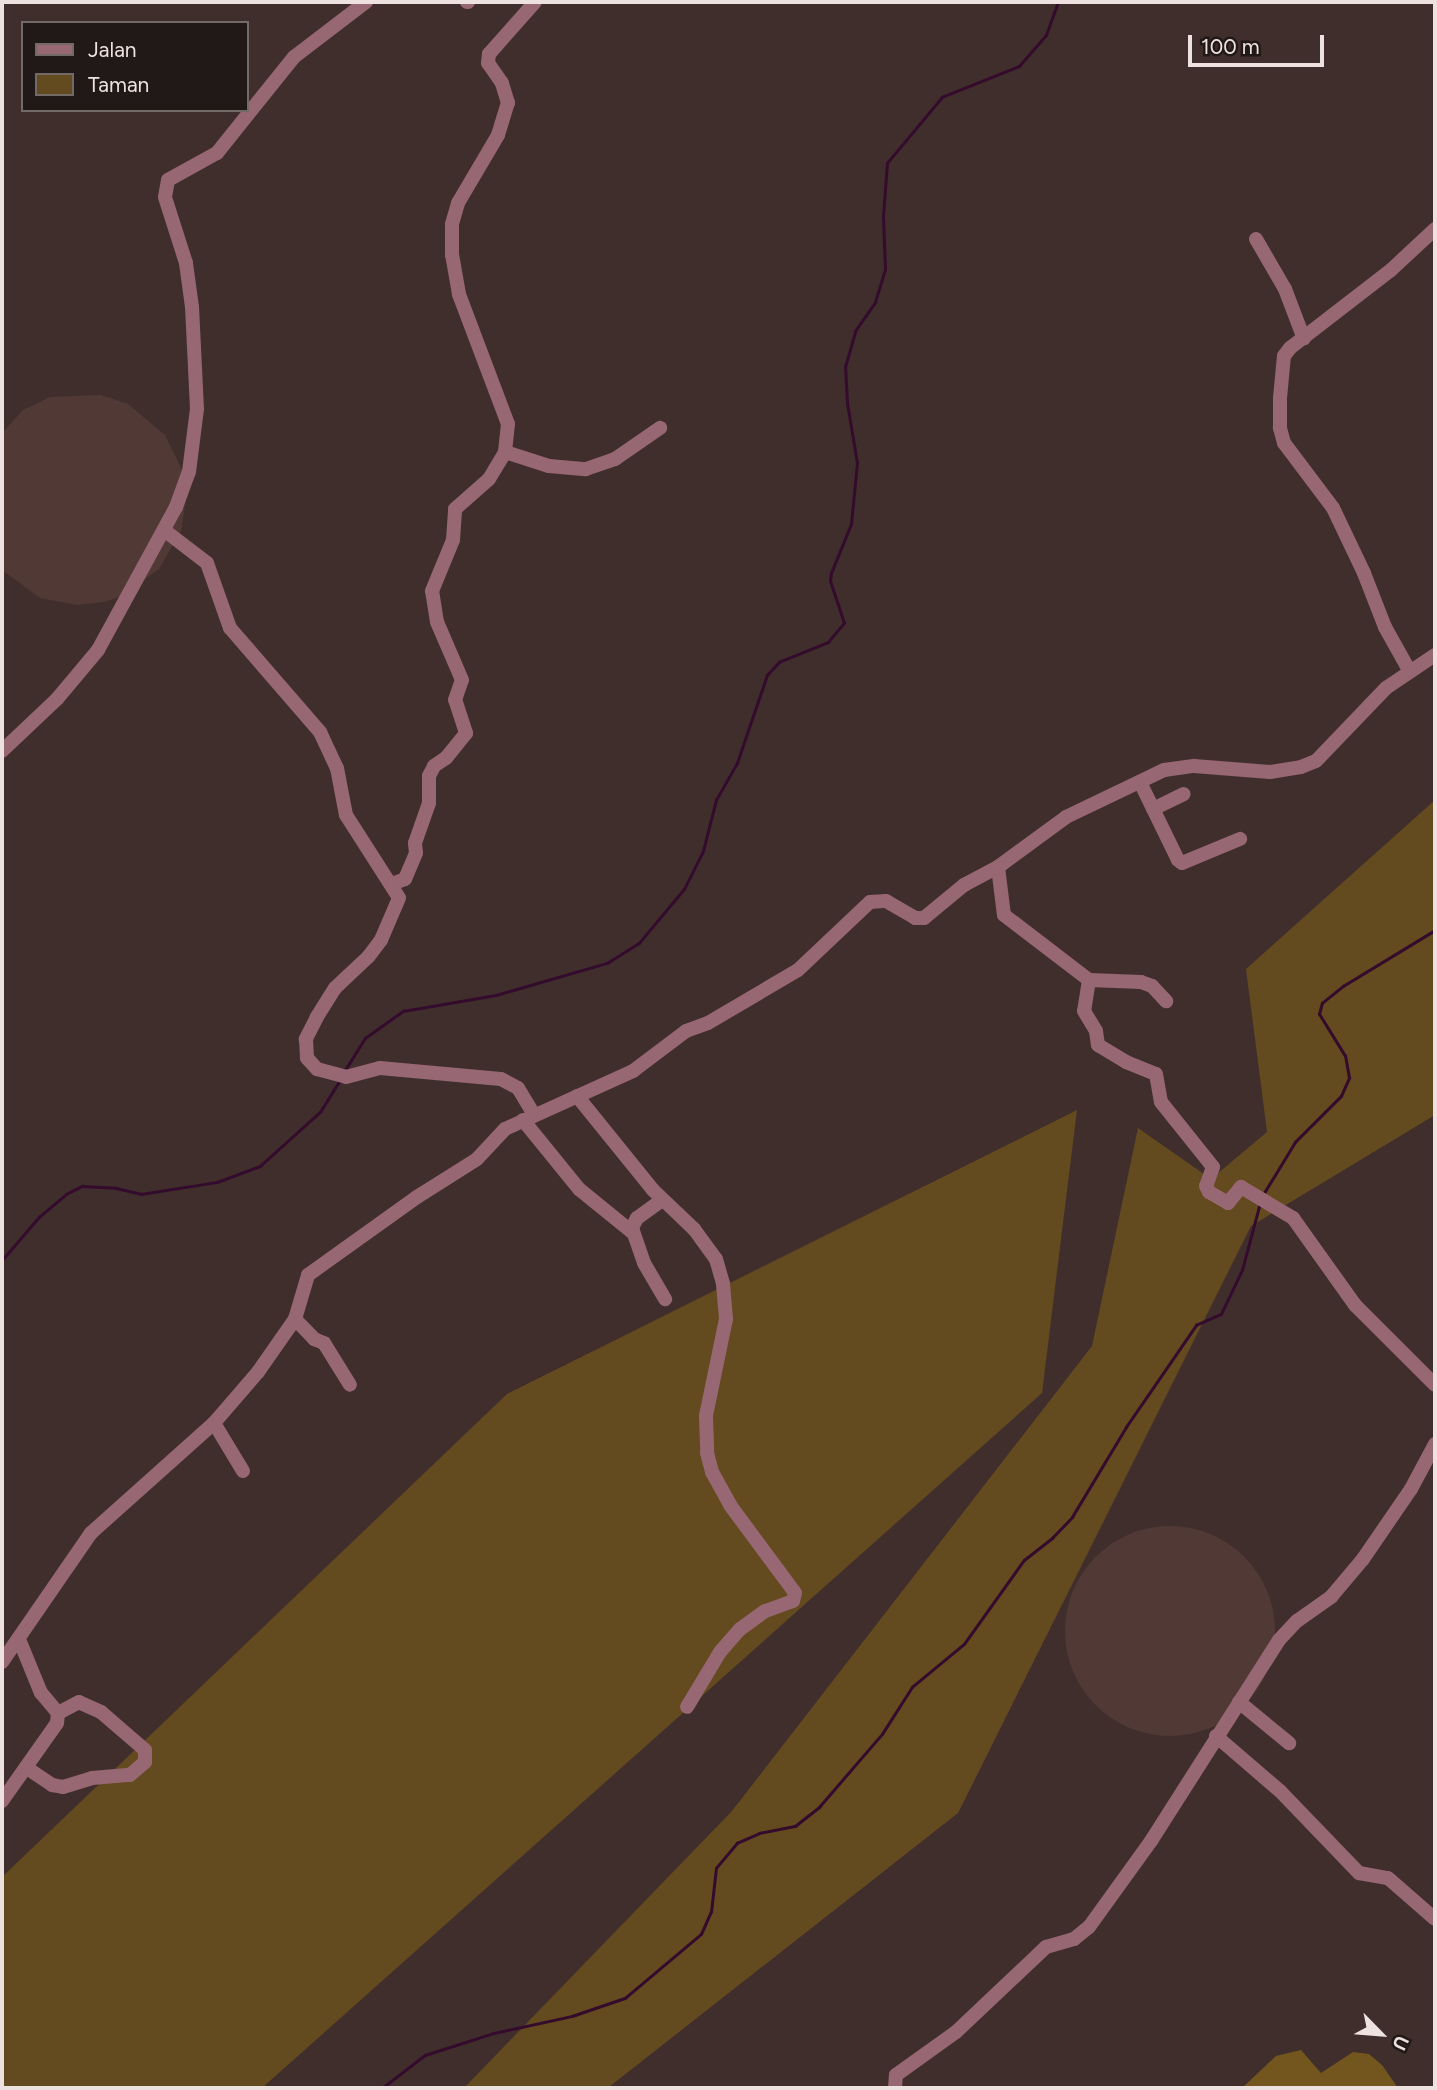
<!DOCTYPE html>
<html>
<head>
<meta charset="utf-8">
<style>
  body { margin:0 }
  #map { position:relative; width:1437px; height:2090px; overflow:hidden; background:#402e2c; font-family:Figtree,sans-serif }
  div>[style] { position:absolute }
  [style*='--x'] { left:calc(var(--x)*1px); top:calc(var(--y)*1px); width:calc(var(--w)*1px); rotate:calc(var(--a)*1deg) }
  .built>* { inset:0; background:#513935 }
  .round { border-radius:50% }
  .green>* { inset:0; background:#634a1f }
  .forest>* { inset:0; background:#73551e }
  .stream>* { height:2.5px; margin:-1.25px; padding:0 1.25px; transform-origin:1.25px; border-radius:1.25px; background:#340b2c }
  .minor>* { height:14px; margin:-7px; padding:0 7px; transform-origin:7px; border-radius:7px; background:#976773 }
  span { translate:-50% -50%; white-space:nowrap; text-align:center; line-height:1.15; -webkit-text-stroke:5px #211917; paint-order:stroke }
  .frame { position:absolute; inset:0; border:4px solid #eee2e0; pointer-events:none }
  .legend { position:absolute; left:21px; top:21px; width:228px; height:91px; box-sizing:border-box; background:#211917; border:2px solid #736967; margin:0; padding:9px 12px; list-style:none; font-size:21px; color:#eee2e0 }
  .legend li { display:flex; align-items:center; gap:14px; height:35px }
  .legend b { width:35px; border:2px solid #736967 }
  .north { position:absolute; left:1346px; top:1999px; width:70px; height:70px; -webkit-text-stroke:5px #211917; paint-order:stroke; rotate:115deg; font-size:19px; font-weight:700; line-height:28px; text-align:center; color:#eee2e0 }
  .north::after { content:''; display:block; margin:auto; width:24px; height:32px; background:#eee2e0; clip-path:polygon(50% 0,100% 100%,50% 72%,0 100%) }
  .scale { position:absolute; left:1188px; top:35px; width:136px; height:32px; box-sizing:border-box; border:4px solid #eee2e0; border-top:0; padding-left:9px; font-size:21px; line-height:24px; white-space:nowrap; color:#eee2e0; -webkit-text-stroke:5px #211917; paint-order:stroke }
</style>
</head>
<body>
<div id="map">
  <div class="built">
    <i style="clip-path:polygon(101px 395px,128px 404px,165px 435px,183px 472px,186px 499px,181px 531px,159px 569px,122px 596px,104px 602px,77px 605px,40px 598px,2px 570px,2px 433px,23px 410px,50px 397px)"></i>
    <i class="round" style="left:1065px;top:1526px;width:210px;height:210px"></i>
  </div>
  <div class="green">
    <i style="clip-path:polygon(1435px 800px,1435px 1115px,1251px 1226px,958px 1813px,609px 2087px,464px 2088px,732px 1811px,1092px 1346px,1138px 1128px,1211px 1179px,1267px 1132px,1246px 969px)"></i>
    <i style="clip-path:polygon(1077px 1110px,1042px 1393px,262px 2088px,2px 2088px,2px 1877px,507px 1394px)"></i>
  </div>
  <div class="forest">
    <i style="clip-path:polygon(1301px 2050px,1321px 2073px,1353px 2052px,1369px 2054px,1382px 2065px,1398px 2088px,1242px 2088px,1276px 2056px)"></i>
  </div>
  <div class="stream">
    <i style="--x:345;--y:1070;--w:38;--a:-58"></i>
    <i style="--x:365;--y:1038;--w:47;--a:-35.4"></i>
    <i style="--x:403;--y:1011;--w:94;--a:-9.8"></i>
    <i style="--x:496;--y:995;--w:116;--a:-16.1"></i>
    <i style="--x:607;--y:963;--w:38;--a:-32"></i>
    <i style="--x:639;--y:943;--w:70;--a:-50.2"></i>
    <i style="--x:684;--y:889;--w:42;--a:-63.4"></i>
    <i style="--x:703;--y:851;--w:53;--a:-75.7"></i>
    <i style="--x:716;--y:800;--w:43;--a:-60.4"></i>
    <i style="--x:737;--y:763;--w:93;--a:-71.2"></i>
    <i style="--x:767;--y:675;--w:18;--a:-47"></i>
    <i style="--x:779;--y:662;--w:53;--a:-22.2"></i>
    <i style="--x:828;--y:642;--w:25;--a:-50"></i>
    <i style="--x:844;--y:623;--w:44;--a:-108.4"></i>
    <i style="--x:830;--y:581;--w:8;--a:-83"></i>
    <i style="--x:831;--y:573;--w:53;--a:-67.8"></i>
    <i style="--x:851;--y:524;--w:61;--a:-84.4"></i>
    <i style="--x:857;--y:463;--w:61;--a:-99.5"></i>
    <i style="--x:847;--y:403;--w:36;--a:-93"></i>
    <i style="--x:845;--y:367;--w:37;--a:-74"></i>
    <i style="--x:855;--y:331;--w:35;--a:-55"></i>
    <i style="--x:875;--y:302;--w:34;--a:-73"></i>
    <i style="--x:885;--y:269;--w:53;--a:-92.2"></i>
    <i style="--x:883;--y:216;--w:53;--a:-85.7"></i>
    <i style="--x:887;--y:163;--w:86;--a:-50.2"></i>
    <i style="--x:942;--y:97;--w:83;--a:-21.9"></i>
    <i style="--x:1019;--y:66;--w:41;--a:-48.9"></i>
    <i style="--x:1046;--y:35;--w:35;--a:-70"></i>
    <i style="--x:1264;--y:1193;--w:60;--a:-58.7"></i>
    <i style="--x:1295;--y:1142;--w:65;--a:-45"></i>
    <i style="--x:1341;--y:1096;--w:20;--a:-66"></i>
    <i style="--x:1349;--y:1078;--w:22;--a:-100"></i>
    <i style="--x:1345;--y:1056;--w:49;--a:-121.8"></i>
    <i style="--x:1319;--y:1014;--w:11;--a:-75"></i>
    <i style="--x:1322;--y:1003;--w:27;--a:-39"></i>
    <i style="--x:1343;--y:986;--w:108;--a:-31.3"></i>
    <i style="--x:2;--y:1260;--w:57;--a:-49.3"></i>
    <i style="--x:39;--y:1217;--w:35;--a:-40"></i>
    <i style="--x:66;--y:1194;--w:18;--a:-27"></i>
    <i style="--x:82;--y:1186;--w:34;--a:3"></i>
    <i style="--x:116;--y:1188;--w:26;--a:13"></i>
    <i style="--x:141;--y:1194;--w:77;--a:-9"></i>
    <i style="--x:217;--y:1182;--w:46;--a:-20.4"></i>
    <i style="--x:260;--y:1166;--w:81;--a:-42"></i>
    <i style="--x:320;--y:1112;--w:39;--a:-58"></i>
    <i style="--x:382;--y:2088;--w:54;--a:-37.5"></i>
    <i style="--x:425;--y:2055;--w:72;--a:-17.7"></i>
    <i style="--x:494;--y:2033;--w:80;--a:-12.3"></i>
    <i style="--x:572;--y:2016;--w:56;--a:-18.8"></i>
    <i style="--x:625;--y:1998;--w:99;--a:-40.1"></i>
    <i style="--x:701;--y:1934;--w:24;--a:-66"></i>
    <i style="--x:711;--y:1912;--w:44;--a:-83.5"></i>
    <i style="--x:716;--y:1868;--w:33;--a:-50"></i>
    <i style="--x:737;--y:1843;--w:24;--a:-24"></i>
    <i style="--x:759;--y:1833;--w:37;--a:-11"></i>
    <i style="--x:795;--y:1826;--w:31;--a:-38"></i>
    <i style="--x:819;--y:1807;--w:96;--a:-49.2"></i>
    <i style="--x:882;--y:1734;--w:56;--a:-57.4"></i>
    <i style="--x:912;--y:1687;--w:67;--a:-39.6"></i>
    <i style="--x:964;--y:1644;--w:103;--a:-54.5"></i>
    <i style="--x:1024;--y:1560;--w:36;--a:-38"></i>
    <i style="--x:1052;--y:1538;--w:29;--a:-46"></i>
    <i style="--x:1072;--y:1517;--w:105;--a:-59"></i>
    <i style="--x:1126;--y:1427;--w:124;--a:-55.5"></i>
    <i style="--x:1196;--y:1325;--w:27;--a:-24"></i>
    <i style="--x:1221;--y:1314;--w:49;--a:-64.5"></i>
    <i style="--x:1242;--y:1270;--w:69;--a:-75"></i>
  </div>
  <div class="minor">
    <i style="--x:467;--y:2;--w:1;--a:0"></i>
    <i style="--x:1256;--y:239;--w:58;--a:59.9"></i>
    <i style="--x:1285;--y:289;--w:53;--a:69.2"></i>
    <i style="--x:505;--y:452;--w:46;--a:17.7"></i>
    <i style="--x:549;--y:466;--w:37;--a:5"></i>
    <i style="--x:586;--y:469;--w:31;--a:-19"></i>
    <i style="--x:615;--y:459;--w:55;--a:-34.6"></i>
    <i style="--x:164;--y:530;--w:54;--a:37.5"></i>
    <i style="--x:207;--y:563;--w:69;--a:70.5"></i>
    <i style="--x:230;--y:628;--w:138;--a:49.1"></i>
    <i style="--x:320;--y:732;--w:40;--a:65"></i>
    <i style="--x:337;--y:768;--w:48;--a:79.2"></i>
    <i style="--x:346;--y:815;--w:98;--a:57.4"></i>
    <i style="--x:399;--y:898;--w:46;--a:113.2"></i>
    <i style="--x:381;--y:940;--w:21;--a:127"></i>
    <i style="--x:368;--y:957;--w:45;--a:136.8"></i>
    <i style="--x:335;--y:988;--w:34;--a:122"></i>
    <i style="--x:317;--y:1017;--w:25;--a:117"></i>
    <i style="--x:306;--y:1039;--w:19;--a:87"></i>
    <i style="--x:307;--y:1058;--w:15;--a:48"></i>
    <i style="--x:317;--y:1069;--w:30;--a:15"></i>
    <i style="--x:346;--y:1077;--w:35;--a:-15"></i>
    <i style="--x:380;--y:1068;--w:121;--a:5.2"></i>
    <i style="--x:501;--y:1079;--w:19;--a:28"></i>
    <i style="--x:518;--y:1088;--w:31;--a:59"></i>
    <i style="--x:1409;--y:670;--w:49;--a:-119.2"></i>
    <i style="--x:1385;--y:627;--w:58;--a:-111.3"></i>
    <i style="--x:1364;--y:573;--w:72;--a:-115.5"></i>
    <i style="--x:1333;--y:508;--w:81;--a:-127"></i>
    <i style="--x:1284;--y:443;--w:16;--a:-105"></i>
    <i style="--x:1280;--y:428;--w:30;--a:-90"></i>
    <i style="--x:1280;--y:398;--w:42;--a:-84.6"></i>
    <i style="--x:1284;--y:356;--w:10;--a:-53"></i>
    <i style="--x:1290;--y:348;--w:128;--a:-37.7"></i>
    <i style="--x:1391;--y:270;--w:60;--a:-43"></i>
    <i style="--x:2;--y:751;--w:76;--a:-43.4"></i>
    <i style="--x:57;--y:699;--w:64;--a:-50.1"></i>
    <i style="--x:98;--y:650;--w:163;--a:-61.4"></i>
    <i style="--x:176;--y:507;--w:37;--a:-70"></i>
    <i style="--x:189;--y:472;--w:64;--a:-82.8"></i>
    <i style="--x:197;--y:409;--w:102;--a:-92.8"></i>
    <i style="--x:192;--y:307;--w:44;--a:-97.8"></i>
    <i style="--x:186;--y:263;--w:69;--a:-107.7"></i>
    <i style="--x:165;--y:197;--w:17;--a:-80"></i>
    <i style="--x:168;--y:180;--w:56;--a:-28.9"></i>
    <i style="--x:217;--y:153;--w:123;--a:-51.3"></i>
    <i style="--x:294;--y:57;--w:91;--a:-37.4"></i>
    <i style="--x:1140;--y:782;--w:87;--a:64"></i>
    <i style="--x:1178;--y:860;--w:5;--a:37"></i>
    <i style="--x:1182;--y:863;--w:63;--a:-22.5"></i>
    <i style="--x:1153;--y:809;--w:34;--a:-26"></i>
    <i style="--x:998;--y:867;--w:48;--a:82.9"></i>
    <i style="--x:1004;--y:915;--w:107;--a:37.4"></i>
    <i style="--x:1089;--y:980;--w:31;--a:99"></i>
    <i style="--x:1084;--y:1011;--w:23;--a:59"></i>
    <i style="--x:1096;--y:1031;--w:14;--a:82"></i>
    <i style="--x:1098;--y:1045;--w:33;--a:31"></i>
    <i style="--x:1126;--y:1062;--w:32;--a:22"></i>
    <i style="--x:1156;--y:1074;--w:28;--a:80"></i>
    <i style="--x:1161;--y:1102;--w:83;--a:51.3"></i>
    <i style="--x:1213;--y:1167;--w:20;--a:110"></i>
    <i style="--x:1206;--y:1186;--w:7;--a:63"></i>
    <i style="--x:1209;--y:1192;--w:22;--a:30"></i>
    <i style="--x:1228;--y:1203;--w:21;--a:-51"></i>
    <i style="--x:1241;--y:1187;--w:61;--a:30.8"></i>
    <i style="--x:1293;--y:1218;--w:107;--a:54.5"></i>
    <i style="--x:1355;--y:1305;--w:113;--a:45"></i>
    <i style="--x:392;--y:884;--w:14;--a:-21"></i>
    <i style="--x:405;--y:879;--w:28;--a:-67"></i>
    <i style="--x:416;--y:853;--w:10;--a:-96"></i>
    <i style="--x:415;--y:843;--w:42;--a:-70.7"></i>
    <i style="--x:429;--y:803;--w:27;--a:-90"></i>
    <i style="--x:429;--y:776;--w:11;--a:-63"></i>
    <i style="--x:434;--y:766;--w:14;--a:-34"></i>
    <i style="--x:446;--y:758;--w:32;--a:-51"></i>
    <i style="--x:466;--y:733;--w:35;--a:-108"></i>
    <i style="--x:455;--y:700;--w:21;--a:-71"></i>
    <i style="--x:462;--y:680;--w:63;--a:-113.3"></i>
    <i style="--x:437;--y:622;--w:31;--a:-99"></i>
    <i style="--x:432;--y:591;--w:55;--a:-67.6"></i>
    <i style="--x:453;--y:540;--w:31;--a:-86"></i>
    <i style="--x:455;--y:509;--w:45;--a:-41.4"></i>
    <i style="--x:489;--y:479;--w:31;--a:-59"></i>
    <i style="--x:505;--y:452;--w:28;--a:-84"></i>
    <i style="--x:508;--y:424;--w:139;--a:-110.7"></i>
    <i style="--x:459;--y:294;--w:40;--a:-100"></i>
    <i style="--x:452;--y:255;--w:31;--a:-90"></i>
    <i style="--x:452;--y:224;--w:22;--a:-74"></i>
    <i style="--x:458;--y:203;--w:79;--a:-59.5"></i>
    <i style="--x:498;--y:135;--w:34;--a:-73"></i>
    <i style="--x:508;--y:103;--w:21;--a:-107"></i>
    <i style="--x:502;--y:83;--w:24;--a:-125"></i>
    <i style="--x:488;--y:63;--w:9;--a:-84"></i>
    <i style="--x:489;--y:54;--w:69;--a:-48.5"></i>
    <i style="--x:1089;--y:980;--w:52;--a:2.2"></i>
    <i style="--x:1141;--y:982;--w:12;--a:20"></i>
    <i style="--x:1152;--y:986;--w:21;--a:47"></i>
    <i style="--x:577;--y:1096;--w:121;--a:51"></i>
    <i style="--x:653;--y:1190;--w:57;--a:43.6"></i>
    <i style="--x:694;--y:1229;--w:37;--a:54"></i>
    <i style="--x:716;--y:1259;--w:26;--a:74"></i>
    <i style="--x:723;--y:1284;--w:35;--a:85"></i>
    <i style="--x:726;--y:1319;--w:99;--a:101.7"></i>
    <i style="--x:706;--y:1416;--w:37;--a:88"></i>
    <i style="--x:707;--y:1453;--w:20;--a:75"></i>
    <i style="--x:712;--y:1472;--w:38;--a:61"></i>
    <i style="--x:730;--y:1505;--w:109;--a:53.5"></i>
    <i style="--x:795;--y:1593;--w:8;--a:104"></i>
    <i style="--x:793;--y:1601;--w:30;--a:160"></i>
    <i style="--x:765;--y:1611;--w:31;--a:144"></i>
    <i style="--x:740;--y:1629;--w:30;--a:131"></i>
    <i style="--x:720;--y:1652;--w:64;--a:121"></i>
    <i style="--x:523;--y:1120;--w:89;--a:50.9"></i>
    <i style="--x:579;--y:1189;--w:68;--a:39.1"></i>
    <i style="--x:662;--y:1200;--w:31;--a:144"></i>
    <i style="--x:637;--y:1218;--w:11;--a:117"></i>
    <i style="--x:632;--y:1228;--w:37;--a:71"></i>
    <i style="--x:644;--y:1263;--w:42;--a:59.7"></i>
    <i style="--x:295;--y:1319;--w:28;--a:46"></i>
    <i style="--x:314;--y:1339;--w:11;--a:22"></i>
    <i style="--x:324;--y:1343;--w:49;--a:58.2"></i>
    <i style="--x:214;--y:1423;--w:56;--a:58.9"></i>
    <i style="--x:2;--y:1662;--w:157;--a:-55.4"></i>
    <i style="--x:91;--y:1533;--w:165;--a:-41.8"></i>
    <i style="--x:214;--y:1423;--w:67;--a:-49.2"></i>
    <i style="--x:258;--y:1372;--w:65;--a:-55.1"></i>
    <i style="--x:295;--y:1319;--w:46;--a:-73.5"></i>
    <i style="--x:308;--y:1275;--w:134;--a:-35.6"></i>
    <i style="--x:417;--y:1197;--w:71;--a:-32.3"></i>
    <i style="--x:477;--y:1159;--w:41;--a:-47"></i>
    <i style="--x:505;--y:1129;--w:141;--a:-24.4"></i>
    <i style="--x:633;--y:1071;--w:66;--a:-37"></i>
    <i style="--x:686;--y:1031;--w:23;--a:-20"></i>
    <i style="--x:708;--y:1023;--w:104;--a:-30.5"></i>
    <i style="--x:798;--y:970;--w:99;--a:-43.4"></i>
    <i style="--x:870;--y:902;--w:16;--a:-4"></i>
    <i style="--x:886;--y:901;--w:34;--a:30"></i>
    <i style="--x:915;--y:918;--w:9;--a:0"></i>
    <i style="--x:924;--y:918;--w:52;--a:-39.5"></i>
    <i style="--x:964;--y:885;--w:38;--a:-28"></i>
    <i style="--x:998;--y:867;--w:84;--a:-36.3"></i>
    <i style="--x:1066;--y:817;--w:109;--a:-25.6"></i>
    <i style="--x:1164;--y:770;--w:30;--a:-8"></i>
    <i style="--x:1194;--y:766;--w:76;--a:4.5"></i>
    <i style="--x:1270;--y:772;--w:31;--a:-9"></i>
    <i style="--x:1301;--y:767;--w:16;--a:-22"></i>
    <i style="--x:1316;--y:761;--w:101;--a:-46.2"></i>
    <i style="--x:1386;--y:688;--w:59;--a:-34"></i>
    <i style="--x:1239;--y:1702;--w:65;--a:39.4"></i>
    <i style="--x:1216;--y:1736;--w:84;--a:40.7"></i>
    <i style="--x:1280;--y:1791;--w:114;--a:46.1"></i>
    <i style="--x:1359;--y:1873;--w:29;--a:10"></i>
    <i style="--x:1388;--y:1878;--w:62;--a:41.1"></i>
    <i style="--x:27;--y:1768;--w:30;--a:34"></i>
    <i style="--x:52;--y:1785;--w:11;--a:10"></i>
    <i style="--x:63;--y:1787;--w:30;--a:-17"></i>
    <i style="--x:92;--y:1778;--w:38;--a:-5"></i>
    <i style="--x:130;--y:1775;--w:20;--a:-41"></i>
    <i style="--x:145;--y:1762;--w:12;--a:-90"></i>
    <i style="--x:145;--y:1750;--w:58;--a:-139.2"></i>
    <i style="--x:101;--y:1712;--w:24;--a:-156"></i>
    <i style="--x:79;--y:1702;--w:24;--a:152"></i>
    <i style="--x:2;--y:1801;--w:95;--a:-54.8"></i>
    <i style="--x:57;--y:1723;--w:10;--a:-84"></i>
    <i style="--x:58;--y:1713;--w:26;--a:-130"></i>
    <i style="--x:41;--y:1693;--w:58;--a:-112.2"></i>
    <i style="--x:895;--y:2088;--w:13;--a:-86"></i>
    <i style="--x:896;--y:2075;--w:74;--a:-35.6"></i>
    <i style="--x:956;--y:2032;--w:124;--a:-43.4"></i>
    <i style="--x:1046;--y:1947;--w:29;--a:-16"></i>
    <i style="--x:1074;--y:1939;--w:19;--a:-39"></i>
    <i style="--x:1089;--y:1927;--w:106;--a:-54.2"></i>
    <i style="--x:1151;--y:1841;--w:238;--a:-57.5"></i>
    <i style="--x:1279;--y:1640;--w:26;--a:-47"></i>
    <i style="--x:1297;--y:1621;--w:42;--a:-35.2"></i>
    <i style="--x:1331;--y:1597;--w:50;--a:-49.9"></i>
    <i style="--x:1363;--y:1559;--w:85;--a:-55.6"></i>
    <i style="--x:1411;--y:1489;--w:51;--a:-61.9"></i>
  </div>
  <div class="frame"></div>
  <ul class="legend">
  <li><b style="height:9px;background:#976773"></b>Jalan</li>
  <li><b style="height:19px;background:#634a1f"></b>Taman</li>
  </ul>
  <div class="north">U</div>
  <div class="scale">100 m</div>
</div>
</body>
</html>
